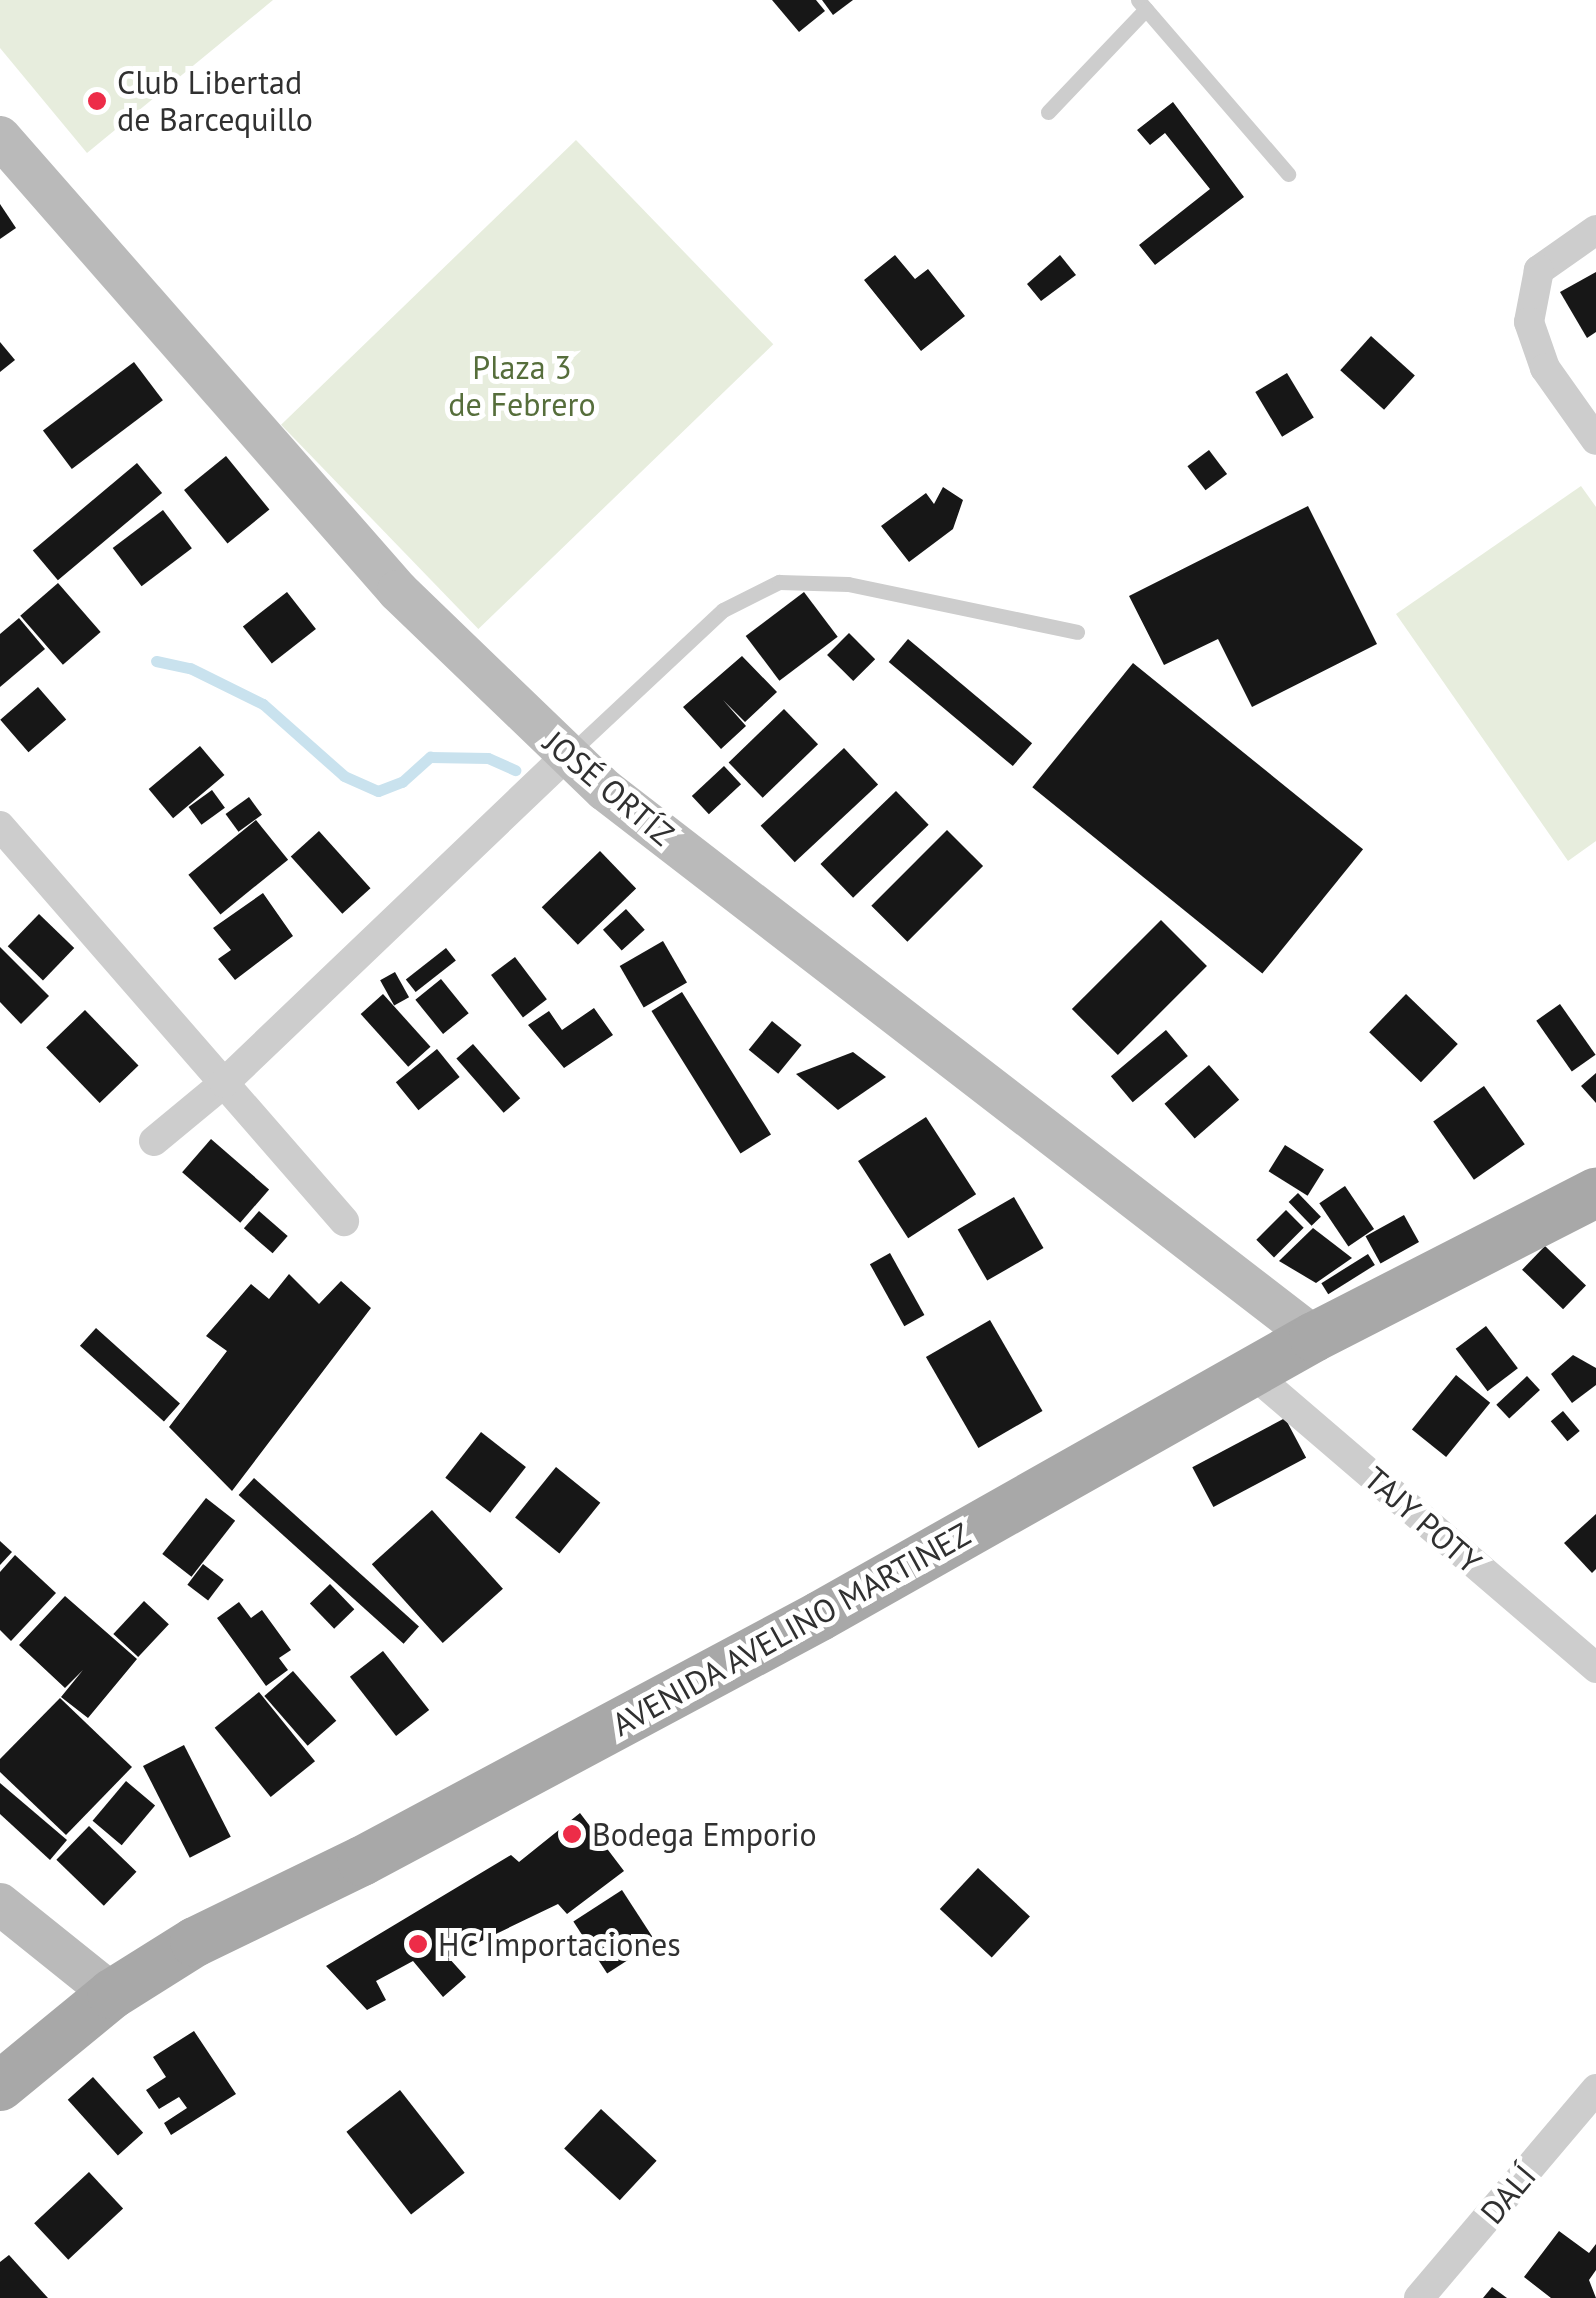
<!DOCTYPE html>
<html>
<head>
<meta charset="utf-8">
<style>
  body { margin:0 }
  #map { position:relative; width:1596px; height:2298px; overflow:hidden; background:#fff; font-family:"PT Sans",sans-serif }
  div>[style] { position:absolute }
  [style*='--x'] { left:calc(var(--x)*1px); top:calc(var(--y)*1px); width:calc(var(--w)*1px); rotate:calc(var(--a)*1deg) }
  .green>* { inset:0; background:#e7eddd; transform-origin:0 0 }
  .stream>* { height:11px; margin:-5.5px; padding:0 5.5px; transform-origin:5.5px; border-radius:5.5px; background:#c9e2ee }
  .building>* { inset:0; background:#171717; transform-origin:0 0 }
  .lane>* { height:15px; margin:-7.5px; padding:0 7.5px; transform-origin:7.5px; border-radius:7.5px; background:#cdcdcd }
  .street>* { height:30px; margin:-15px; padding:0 15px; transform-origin:15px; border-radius:15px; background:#cdcdcd }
  .secondary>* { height:42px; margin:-21px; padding:0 21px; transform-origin:21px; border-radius:21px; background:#bababa }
  .primary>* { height:50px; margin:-25px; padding:0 25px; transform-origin:25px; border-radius:25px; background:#a8a8a8 }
  .dots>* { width:28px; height:28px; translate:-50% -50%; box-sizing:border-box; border:5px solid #fff; border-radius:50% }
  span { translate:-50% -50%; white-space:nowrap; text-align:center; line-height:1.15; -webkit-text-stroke:10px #fff; paint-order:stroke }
  .poi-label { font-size:32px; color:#303030 }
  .left { translate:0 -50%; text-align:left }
  .park-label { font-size:32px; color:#566e3b }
  .street-label { font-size:32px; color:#303030 }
</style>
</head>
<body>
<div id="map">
  <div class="green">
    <i style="clip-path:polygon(0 0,273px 0,87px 153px,0 48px)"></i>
    <i style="left:576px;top:140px;width:284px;height:410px;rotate:46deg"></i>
    <i style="clip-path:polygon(1581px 486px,1596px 507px,1596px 841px,1568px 861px,1396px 614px)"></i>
  </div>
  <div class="stream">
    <i style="--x:156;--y:661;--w:35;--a:12"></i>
    <i style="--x:190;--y:668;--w:81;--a:26.3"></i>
    <i style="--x:263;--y:704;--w:108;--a:41.6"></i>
    <i style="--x:344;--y:776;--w:37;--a:24"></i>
    <i style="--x:378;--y:791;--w:26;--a:-21"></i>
    <i style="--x:402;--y:782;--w:38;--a:-42"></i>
    <i style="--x:430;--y:757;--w:58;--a:1"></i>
    <i style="--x:488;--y:758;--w:30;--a:24"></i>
  </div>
  <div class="building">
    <i style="clip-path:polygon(772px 0,816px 0,825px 11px,799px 32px)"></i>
    <i style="clip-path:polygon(822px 0,853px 0,833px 15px)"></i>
    <i style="clip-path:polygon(1173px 102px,1244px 197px,1155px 265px,1139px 245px,1210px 189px,1165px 133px,1150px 145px,1137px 130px)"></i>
    <i style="clip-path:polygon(0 204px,16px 228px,0 239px)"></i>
    <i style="clip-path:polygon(895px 255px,915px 279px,928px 269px,965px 316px,921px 351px,864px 280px)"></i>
    <i style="clip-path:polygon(1060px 255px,1076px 275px,1041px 301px,1027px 284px)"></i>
    <i style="clip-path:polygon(1596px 272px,1596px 332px,1587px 338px,1560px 292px)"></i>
    <i style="left:1371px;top:336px;width:59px;height:46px;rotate:42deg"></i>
    <i style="clip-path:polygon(0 342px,15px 360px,0 372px)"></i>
    <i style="left:134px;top:362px;width:48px;height:114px;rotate:53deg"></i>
    <i style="left:1287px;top:373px;width:52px;height:37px;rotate:59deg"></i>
    <i style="left:1209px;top:450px;width:30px;height:27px;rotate:53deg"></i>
    <i style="left:226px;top:456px;width:69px;height:54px;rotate:51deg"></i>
    <i style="left:137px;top:463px;width:39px;height:136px;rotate:50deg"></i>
    <i style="clip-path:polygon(943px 487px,963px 500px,953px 529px,909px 562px,881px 526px,926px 493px,934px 504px)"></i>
    <i style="clip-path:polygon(1308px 506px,1377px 644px,1252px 707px,1218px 639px,1164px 665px,1129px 596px)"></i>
    <i style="left:163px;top:510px;width:48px;height:63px;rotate:53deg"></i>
    <i style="left:58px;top:583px;width:65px;height:50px;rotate:49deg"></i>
    <i style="left:287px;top:592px;width:47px;height:56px;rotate:52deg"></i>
    <i style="left:804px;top:592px;width:56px;height:73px;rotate:53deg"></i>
    <i style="clip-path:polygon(19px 618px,45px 649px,0 687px,0 634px)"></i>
    <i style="left:849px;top:633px;width:37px;height:31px;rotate:45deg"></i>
    <i style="left:908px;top:639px;width:162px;height:30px;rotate:40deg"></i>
    <i style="clip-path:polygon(742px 656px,777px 692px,745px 722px,723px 700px,746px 726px,721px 749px,683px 707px)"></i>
    <i style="left:1133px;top:663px;width:296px;height:160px;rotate:39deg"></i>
    <i style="left:38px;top:687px;width:43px;height:50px;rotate:49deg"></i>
    <i style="left:784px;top:709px;width:49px;height:77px;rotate:46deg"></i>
    <i style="left:200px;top:746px;width:38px;height:67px;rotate:50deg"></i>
    <i style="left:844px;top:748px;width:50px;height:114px;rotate:47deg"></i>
    <i style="left:724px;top:766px;width:25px;height:44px;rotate:47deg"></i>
    <i style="left:212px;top:790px;width:22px;height:29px;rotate:54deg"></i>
    <i style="left:896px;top:791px;width:47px;height:105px;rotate:46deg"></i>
    <i style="left:249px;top:797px;width:22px;height:29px;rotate:54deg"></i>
    <i style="left:256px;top:820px;width:51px;height:87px;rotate:51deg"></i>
    <i style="left:947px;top:830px;width:51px;height:107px;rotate:45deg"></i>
    <i style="left:319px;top:831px;width:77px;height:38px;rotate:48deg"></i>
    <i style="left:600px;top:851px;width:52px;height:81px;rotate:46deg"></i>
    <i style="clip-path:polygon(263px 893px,293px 936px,235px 980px,218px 959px,231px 950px,213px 928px)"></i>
    <i style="left:626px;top:909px;width:28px;height:31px;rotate:48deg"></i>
    <i style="left:39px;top:914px;width:49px;height:45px;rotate:44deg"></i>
    <i style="left:1161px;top:920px;width:65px;height:126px;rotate:45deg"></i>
    <i style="left:663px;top:941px;width:48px;height:50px;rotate:60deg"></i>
    <i style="clip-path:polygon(0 947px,49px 996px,21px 1024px,0 1002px)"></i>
    <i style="left:446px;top:948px;width:16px;height:51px;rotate:52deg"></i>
    <i style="left:515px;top:957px;width:53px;height:30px;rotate:53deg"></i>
    <i style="left:395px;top:972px;width:29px;height:17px;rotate:61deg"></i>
    <i style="left:441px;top:979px;width:44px;height:33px;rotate:51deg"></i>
    <i style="left:682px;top:992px;width:168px;height:36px;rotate:58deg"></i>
    <i style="left:383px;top:994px;width:71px;height:30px;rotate:48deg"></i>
    <i style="left:1406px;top:994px;width:72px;height:53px;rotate:44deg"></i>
    <i style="left:1560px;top:1004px;width:62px;height:29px;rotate:55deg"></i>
    <i style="clip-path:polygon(594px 1008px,613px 1035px,564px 1068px,528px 1025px,549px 1011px,562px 1030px)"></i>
    <i style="left:85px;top:1010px;width:77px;height:54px;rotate:46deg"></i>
    <i style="left:772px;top:1021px;width:38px;height:37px;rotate:39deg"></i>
    <i style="left:1166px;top:1030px;width:34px;height:72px;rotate:50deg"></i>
    <i style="left:473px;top:1044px;width:72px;height:22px;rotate:49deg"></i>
    <i style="left:437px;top:1049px;width:36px;height:53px;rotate:51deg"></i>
    <i style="clip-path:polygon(853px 1052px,886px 1077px,838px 1110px,796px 1074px)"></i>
    <i style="left:1209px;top:1065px;width:46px;height:59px;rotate:49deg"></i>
    <i style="clip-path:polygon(1596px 1073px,1596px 1103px,1581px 1086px)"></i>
    <i style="left:1484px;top:1086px;width:71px;height:62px;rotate:55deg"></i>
    <i style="left:926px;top:1117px;width:92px;height:81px;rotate:57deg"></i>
    <i style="left:211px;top:1139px;width:77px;height:44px;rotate:41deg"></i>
    <i style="left:1285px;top:1145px;width:46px;height:31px;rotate:32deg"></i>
    <i style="left:1345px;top:1186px;width:52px;height:31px;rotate:56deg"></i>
    <i style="left:1298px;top:1193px;width:33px;height:13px;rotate:46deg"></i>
    <i style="left:1014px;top:1197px;width:59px;height:65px;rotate:60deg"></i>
    <i style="left:1286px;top:1210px;width:25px;height:42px;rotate:45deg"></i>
    <i style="left:259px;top:1211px;width:38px;height:23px;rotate:41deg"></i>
    <i style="left:1404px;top:1215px;width:31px;height:44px;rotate:61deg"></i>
    <i style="clip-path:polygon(1313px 1228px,1352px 1258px,1316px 1283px,1279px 1261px)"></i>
    <i style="left:1545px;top:1246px;width:57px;height:33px;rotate:44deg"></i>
    <i style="left:890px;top:1253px;width:71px;height:23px;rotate:61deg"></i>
    <i style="left:1368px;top:1254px;width:13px;height:55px;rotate:58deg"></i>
    <i style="clip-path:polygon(289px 1274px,319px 1304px,341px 1281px,371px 1308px,232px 1491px,169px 1427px,227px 1351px,206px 1336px,251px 1284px,269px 1299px)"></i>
    <i style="left:990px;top:1320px;width:105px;height:74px;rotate:60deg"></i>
    <i style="left:1486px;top:1326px;width:53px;height:38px;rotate:53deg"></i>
    <i style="left:96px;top:1328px;width:113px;height:24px;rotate:42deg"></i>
    <i style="clip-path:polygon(1573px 1355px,1596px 1368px,1596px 1385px,1572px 1403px,1551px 1374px)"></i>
    <i style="left:1456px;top:1375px;width:44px;height:70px;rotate:39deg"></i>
    <i style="left:1527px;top:1376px;width:19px;height:42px;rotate:47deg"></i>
    <i style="left:1563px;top:1411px;width:26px;height:16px;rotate:50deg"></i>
    <i style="left:1285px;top:1418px;width:45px;height:105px;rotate:62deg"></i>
    <i style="left:481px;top:1432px;width:57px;height:58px;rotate:38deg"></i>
    <i style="left:556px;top:1467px;width:57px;height:65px;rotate:39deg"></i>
    <i style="left:254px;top:1478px;width:222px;height:23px;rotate:42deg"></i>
    <i style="left:206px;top:1498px;width:37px;height:71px;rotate:38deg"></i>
    <i style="left:432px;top:1510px;width:106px;height:81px;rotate:48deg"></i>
    <i style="clip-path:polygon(1596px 1514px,1596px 1569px,1592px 1573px,1564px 1543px)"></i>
    <i style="clip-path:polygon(0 1541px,12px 1552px,0 1565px)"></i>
    <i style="clip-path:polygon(15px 1555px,56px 1593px,11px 1641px,0 1630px,0 1572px)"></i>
    <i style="left:203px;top:1564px;width:26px;height:26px;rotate:37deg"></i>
    <i style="left:330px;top:1584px;width:35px;height:28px;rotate:46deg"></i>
    <i style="clip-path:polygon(65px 1596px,137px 1659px,88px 1718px,61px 1697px,83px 1670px,65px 1688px,19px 1645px)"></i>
    <i style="left:144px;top:1601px;width:34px;height:45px;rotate:43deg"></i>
    <i style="clip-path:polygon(239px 1602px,251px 1618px,262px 1610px,291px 1650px,279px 1658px,288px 1670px,266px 1686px,217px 1618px)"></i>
    <i style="left:383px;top:1651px;width:75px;height:42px;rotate:52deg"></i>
    <i style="left:293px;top:1671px;width:66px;height:38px;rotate:49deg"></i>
    <i style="left:259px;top:1692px;width:89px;height:57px;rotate:51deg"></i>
    <i style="clip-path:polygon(60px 1698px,132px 1767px,66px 1835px,0 1772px,0 1759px)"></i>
    <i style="left:184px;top:1745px;width:103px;height:46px;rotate:63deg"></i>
    <i style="left:126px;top:1781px;width:38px;height:52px;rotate:40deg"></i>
    <i style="clip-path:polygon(0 1783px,67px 1840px,50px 1860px,0 1814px)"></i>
    <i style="clip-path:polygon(580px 1813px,624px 1871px,567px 1914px,558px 1904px,448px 1957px,466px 1977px,443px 1997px,413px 1961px,376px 1981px,386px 2000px,367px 2010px,326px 1966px,511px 1855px,519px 1862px)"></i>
    <i style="left:89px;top:1826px;width:66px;height:47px;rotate:44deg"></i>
    <i style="left:978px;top:1868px;width:71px;height:56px;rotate:43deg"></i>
    <i style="left:622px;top:1890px;width:62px;height:58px;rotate:57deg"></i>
    <i style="clip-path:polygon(194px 2031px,236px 2094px,171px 2135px,164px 2123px,187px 2108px,179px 2097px,159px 2109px,146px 2090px,166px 2077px,153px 2057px)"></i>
    <i style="left:93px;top:2077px;width:75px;height:34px;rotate:48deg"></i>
    <i style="left:400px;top:2090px;width:105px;height:68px;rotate:52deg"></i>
    <i style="left:601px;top:2109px;width:76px;height:54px;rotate:43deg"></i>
    <i style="left:89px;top:2172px;width:50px;height:75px;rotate:47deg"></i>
    <i style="clip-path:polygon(1559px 2231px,1589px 2253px,1596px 2244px,1596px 2270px,1589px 2280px,1596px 2298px,1551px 2298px,1524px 2277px)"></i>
    <i style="clip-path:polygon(9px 2255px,48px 2298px,0 2298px,0 2262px)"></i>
    <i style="clip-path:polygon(1492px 2287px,1507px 2298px,1483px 2298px)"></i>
  </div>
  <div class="lane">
    <i style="--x:1138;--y:0;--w:230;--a:49.2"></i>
    <i style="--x:1048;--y:112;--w:142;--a:-46.4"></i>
    <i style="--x:570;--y:753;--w:209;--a:-43.1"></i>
    <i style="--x:723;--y:610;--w:63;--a:-26.6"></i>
    <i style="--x:779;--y:582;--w:69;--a:1.7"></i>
    <i style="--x:848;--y:584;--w:234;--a:11.8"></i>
  </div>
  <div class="street">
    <i style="--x:1596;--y:230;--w:70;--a:144.9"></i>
    <i style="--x:1539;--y:270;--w:53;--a:100.9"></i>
    <i style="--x:1529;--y:322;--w:49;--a:70.8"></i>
    <i style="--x:1545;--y:368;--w:88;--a:54.7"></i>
    <i style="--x:0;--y:826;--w:524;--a:48.95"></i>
    <i style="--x:154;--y:1141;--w:91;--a:-39.6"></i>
    <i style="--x:224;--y:1083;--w:475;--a:-43.7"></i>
    <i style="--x:1251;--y:1372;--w:455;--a:40.6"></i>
    <i style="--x:1419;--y:2298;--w:274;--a:-49.7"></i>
  </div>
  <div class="secondary">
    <i style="--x:0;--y:137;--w:604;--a:48.76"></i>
    <i style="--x:398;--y:591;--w:287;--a:43.9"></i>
    <i style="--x:605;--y:790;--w:895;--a:37.65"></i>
    <i style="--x:0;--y:1904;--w:144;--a:38.8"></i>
  </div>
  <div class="primary">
    <i style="--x:0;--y:2086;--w:145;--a:-39.4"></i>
    <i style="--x:112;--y:1994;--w:98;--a:-32.1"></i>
    <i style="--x:195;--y:1942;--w:186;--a:-25.9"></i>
    <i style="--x:362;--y:1861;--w:519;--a:-28.14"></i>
    <i style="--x:820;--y:1616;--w:567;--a:-29.46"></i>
    <i style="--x:1314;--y:1337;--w:317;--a:-27.1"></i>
  </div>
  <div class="dots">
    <i style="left:97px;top:101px;background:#ed2c48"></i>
    <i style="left:572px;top:1834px;background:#ed2c48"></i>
    <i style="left:418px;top:1944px;background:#ed2c48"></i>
  </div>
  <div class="poi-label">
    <span class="left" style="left:117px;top:101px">Club Libertad<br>de Barcequillo</span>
    <span class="left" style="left:592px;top:1834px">Bodega Emporio</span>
    <span class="left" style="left:438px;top:1944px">HC Importaciones</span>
  </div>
  <div class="park-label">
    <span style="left:522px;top:386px">Plaza 3<br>de Febrero</span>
  </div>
  <div class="street-label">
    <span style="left:609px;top:788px;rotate:40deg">JOSÉ ORTÍZ</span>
    <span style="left:1423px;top:1520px;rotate:41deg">TAJY POTY</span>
    <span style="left:791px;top:1629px;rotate:-29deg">AVENIDA AVELINO MARTINEZ</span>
    <span style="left:1508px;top:2194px;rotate:-50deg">DALÍ</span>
  </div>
</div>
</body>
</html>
